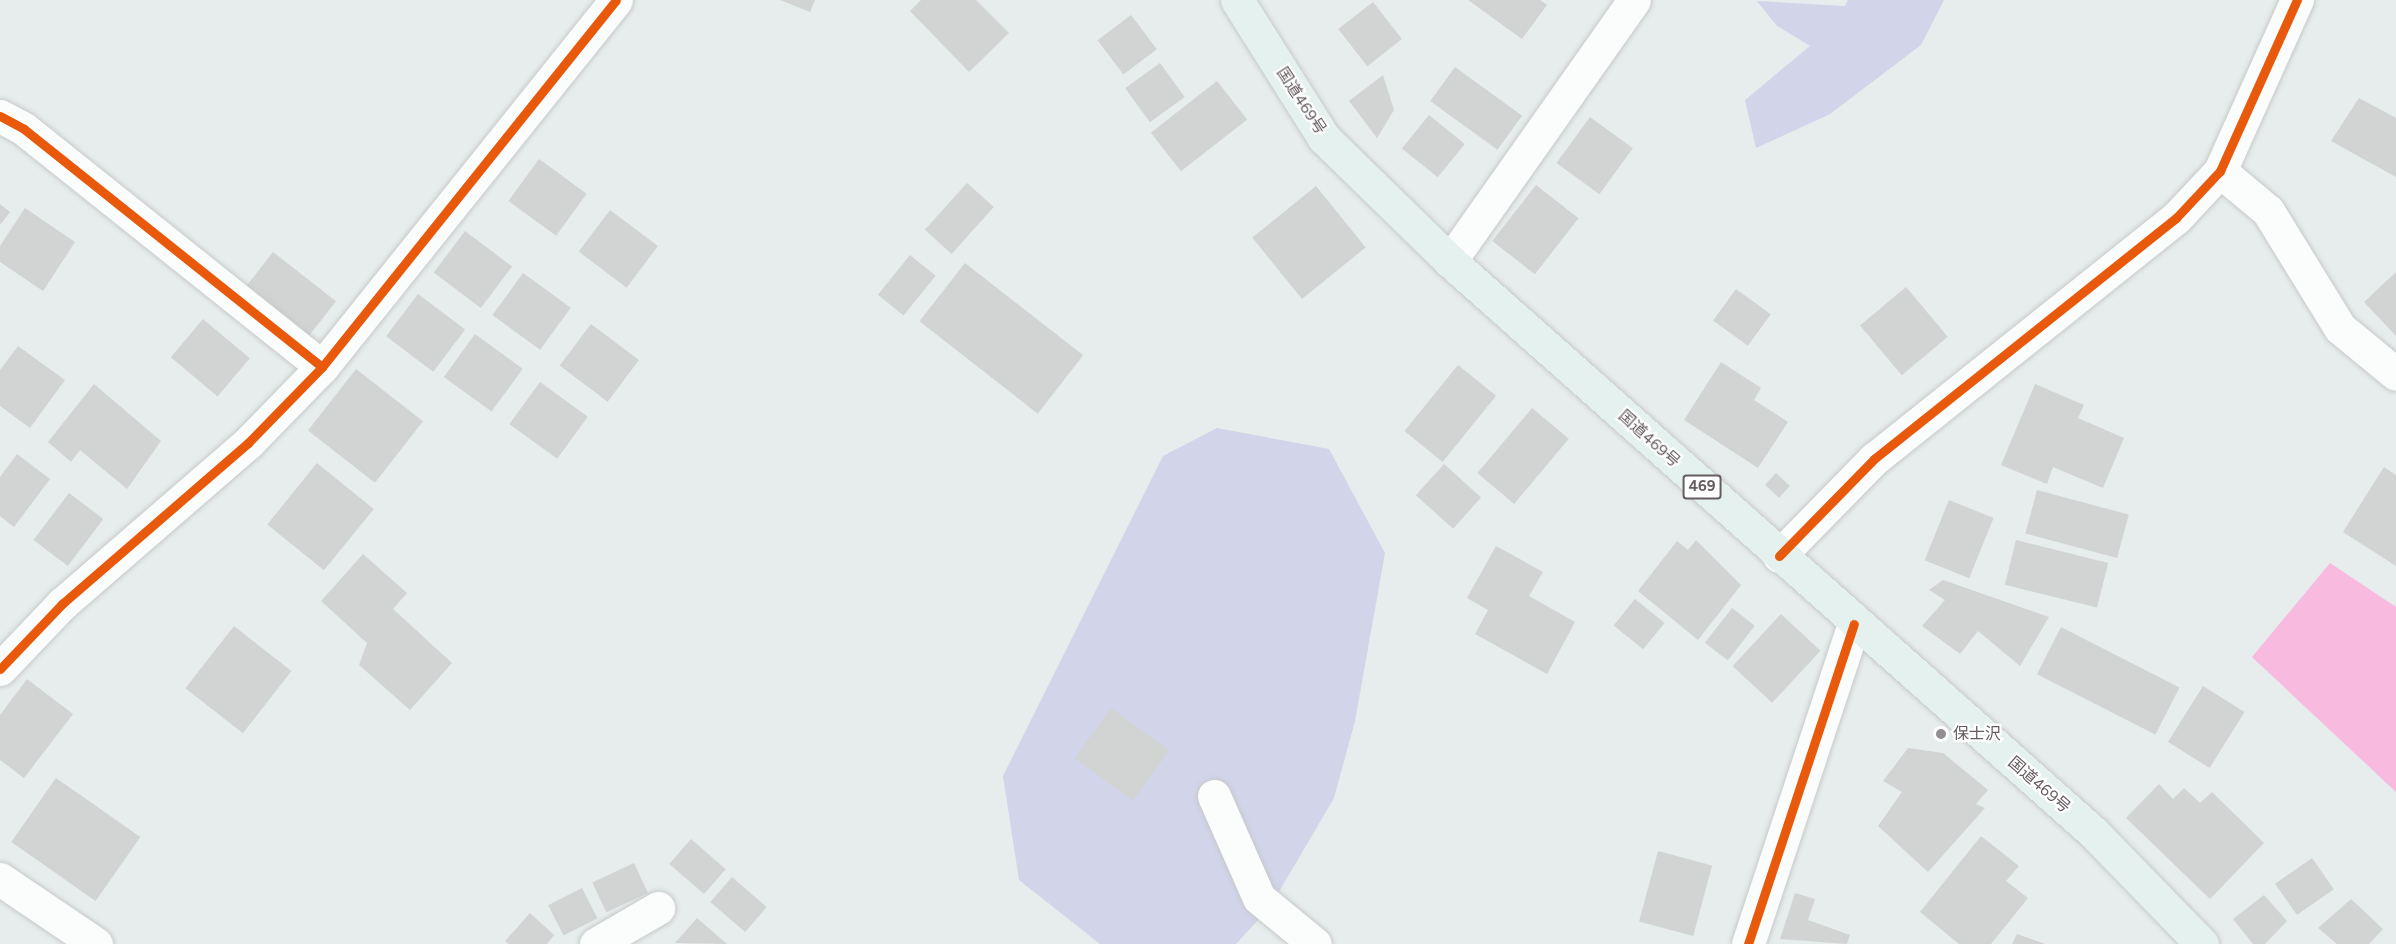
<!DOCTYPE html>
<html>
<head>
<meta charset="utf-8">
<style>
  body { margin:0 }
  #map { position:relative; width:2396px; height:944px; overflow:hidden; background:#e7ecec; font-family:Figtree,"Noto Sans JP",sans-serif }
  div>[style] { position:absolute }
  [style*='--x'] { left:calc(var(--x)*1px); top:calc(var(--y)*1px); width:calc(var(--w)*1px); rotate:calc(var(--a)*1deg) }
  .green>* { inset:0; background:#d2d4ea }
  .water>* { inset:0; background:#f8badf }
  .building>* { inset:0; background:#d1d4d3; transform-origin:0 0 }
  .roads { filter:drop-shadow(0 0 2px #c7c9c9) drop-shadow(0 0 2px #c7c9c9) }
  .minor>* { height:33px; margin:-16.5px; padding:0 16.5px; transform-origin:16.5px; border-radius:16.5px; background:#fbfcfc }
  .trunk>* { height:33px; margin:-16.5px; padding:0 16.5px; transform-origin:16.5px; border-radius:16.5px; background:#e4f1ee }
  .cycleway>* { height:9px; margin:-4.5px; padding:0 4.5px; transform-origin:4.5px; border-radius:4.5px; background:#e8590c }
  .dots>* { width:16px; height:16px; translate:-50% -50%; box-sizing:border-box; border:3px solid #fff; border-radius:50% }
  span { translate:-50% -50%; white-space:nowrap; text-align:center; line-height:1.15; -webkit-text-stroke:4.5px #fff; paint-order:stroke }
  .shield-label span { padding:2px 4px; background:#fff; border:2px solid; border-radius:4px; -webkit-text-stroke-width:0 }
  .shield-label { font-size:15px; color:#655c60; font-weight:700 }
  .street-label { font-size:16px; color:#655c60 }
  .poi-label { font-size:16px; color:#655c60 }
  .left { translate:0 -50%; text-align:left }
</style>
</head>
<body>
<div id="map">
  <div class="green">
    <i style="clip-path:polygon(1848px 0,1944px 0,1921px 45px,1830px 114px,1756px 148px,1745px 100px,1810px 46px,1777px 26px,1757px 1px,1845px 6px)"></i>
    <i style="clip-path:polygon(1217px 428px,1329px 449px,1385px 553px,1355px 721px,1334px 798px,1270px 907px,1236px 944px,1100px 944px,1019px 880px,1003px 776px,1163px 456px)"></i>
  </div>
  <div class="water">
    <i style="clip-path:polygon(2330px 563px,2396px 607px,2396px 792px,2252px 657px)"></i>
  </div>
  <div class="building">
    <i style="clip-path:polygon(780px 0,815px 0,810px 12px)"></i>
    <i style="clip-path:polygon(921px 0,976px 0,1009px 33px,969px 72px,910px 11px)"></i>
    <i style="clip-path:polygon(1468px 0,1540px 0,1547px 5px,1522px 39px)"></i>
    <i style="left:1373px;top:2px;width:47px;height:44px;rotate:52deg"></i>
    <i style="left:1131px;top:15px;width:43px;height:42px;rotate:53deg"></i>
    <i style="left:1160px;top:63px;width:42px;height:43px;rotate:54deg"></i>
    <i style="left:1455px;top:67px;width:83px;height:42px;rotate:36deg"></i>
    <i style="clip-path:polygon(1383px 75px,1394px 110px,1377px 138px,1349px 101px)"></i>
    <i style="left:1217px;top:81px;width:49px;height:84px;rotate:52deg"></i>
    <i style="clip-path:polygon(2359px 98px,2396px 118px,2396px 177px,2331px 141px)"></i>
    <i style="left:1429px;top:115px;width:46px;height:43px;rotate:39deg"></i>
    <i style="left:1590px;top:117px;width:53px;height:57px;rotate:36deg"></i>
    <i style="left:539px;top:159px;width:59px;height:52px;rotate:36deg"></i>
    <i style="left:967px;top:183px;width:36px;height:63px;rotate:42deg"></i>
    <i style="left:1536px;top:185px;width:54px;height:71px;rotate:38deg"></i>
    <i style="left:1316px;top:186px;width:79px;height:82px;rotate:51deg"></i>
    <i style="clip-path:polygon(0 204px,10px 212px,0 225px)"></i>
    <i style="clip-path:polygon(25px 208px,75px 242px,43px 291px,0 262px,0 246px)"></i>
    <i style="left:610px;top:210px;width:60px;height:52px;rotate:37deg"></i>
    <i style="left:465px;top:231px;width:59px;height:52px;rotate:37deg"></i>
    <i style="left:273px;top:252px;width:80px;height:49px;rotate:38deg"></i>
    <i style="left:910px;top:255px;width:33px;height:51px;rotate:39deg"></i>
    <i style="left:965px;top:263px;width:150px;height:74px;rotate:38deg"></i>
    <i style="clip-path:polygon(2396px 272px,2396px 336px,2364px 302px)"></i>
    <i style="left:523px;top:273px;width:59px;height:52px;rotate:36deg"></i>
    <i style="left:1906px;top:287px;width:65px;height:60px;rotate:50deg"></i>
    <i style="left:1736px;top:289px;width:43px;height:39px;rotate:36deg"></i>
    <i style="left:418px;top:294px;width:59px;height:53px;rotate:37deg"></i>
    <i style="left:203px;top:319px;width:61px;height:50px;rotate:40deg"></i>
    <i style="left:591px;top:324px;width:60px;height:52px;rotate:37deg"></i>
    <i style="left:475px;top:334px;width:59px;height:53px;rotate:36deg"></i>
    <i style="clip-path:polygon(18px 346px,65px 380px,30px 428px,0 406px,0 370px)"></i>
    <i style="clip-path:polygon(1721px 362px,1761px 388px,1754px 400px,1788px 422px,1758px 468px,1684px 420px)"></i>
    <i style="left:1458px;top:365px;width:49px;height:85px;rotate:39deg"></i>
    <i style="left:356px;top:369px;width:85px;height:78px;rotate:38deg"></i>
    <i style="left:540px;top:382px;width:59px;height:52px;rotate:36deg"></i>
    <i style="clip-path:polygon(94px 384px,161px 441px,127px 489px,80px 450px,71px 462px,48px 442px)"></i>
    <i style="clip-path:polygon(2035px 384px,2084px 405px,2078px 418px,2124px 438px,2103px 488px,2053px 467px,2047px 484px,2001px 465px)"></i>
    <i style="left:1532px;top:408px;width:48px;height:85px;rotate:40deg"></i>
    <i style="clip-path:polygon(17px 454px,50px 479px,14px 527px,0 516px,0 477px)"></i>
    <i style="left:317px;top:463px;width:73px;height:79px;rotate:39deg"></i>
    <i style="left:1444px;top:464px;width:50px;height:42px;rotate:42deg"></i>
    <i style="clip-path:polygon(2384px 467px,2396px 475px,2396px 566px,2343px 532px)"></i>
    <i style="left:1776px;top:473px;width:19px;height:16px;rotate:43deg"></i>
    <i style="left:2037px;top:490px;width:95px;height:45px;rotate:15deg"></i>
    <i style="left:69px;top:493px;width:43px;height:59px;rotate:37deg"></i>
    <i style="left:1949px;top:500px;width:48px;height:65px;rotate:22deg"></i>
    <i style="clip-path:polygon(1696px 540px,1741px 585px,1698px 640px,1638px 591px,1677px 541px,1688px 550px)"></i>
    <i style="left:2016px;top:540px;width:95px;height:46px;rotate:14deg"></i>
    <i style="clip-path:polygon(1496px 546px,1543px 572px,1529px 596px,1575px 622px,1547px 674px,1475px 634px,1488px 610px,1467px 598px)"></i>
    <i style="clip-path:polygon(363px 554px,407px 593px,393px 609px,452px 663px,410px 710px,359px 665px,367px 643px,321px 601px)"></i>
    <i style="clip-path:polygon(1943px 580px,2049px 617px,2020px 666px,1978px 631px,1960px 654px,1922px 626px,1945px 600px,1929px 590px)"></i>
    <i style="left:1635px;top:599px;width:38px;height:34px;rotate:39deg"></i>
    <i style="left:1732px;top:608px;width:29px;height:44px;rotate:38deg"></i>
    <i style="left:1781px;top:614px;width:54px;height:71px;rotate:43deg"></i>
    <i style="left:234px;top:626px;width:73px;height:79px;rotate:38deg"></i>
    <i style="left:2061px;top:627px;width:133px;height:53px;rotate:27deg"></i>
    <i style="clip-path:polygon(27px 679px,73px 714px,24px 778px,0 760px,0 715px)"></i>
    <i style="left:2203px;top:686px;width:49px;height:66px;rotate:32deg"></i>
    <i style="left:1111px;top:708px;width:72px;height:62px;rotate:36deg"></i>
    <i style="clip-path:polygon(1908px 748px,1943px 753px,1988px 790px,1976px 804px,1985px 808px,1928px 872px,1878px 826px,1902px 792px,1883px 781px)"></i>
    <i style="left:56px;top:778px;width:103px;height:78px;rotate:35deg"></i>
    <i style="clip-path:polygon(2159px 784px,2173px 799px,2184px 788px,2200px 803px,2212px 792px,2264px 843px,2210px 899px,2126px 818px)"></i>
    <i style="clip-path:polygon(1981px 836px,2019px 866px,2006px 881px,2028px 898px,1991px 944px,1959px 944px,1920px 912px)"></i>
    <i style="left:691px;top:839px;width:46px;height:33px;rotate:41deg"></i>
    <i style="left:1658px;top:851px;width:56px;height:73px;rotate:15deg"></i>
    <i style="left:2312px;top:858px;width:38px;height:45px;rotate:55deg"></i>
    <i style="left:634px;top:863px;width:33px;height:46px;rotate:65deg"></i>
    <i style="left:732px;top:877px;width:46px;height:33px;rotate:41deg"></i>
    <i style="left:582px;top:888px;width:34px;height:38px;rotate:63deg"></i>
    <i style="clip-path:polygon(1795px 893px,1815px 899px,1808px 920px,1850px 935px,1847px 944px,1780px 939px)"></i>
    <i style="clip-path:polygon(2264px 895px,2287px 921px,2265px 944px,2253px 944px,2233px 919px)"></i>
    <i style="clip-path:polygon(2351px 899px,2383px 929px,2369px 944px,2337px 944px,2318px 928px)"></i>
    <i style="clip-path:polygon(530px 913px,554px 935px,547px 944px,509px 944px,505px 941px)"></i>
    <i style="clip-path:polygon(697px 918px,727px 944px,675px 943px)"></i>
    <i style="clip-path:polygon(2017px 934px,2045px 944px,2012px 944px)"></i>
  </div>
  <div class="roads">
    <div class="minor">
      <i style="--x:0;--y:116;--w:27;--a:28"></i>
      <i style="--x:24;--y:129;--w:381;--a:38.6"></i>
      <i style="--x:2220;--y:171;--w:62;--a:39.8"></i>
      <i style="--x:2268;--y:211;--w:137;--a:58.4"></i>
      <i style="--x:2340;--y:328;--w:72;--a:39.4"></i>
      <i style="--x:1450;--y:261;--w:319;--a:-54.8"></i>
      <i style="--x:1779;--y:556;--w:136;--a:-45.6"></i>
      <i style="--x:1874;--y:459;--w:386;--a:-38.6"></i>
      <i style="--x:2176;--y:218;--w:64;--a:-46.9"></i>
      <i style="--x:2220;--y:171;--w:188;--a:-65.8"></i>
      <i style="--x:0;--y:669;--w:90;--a:-46.4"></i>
      <i style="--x:62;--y:604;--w:246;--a:-40.9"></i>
      <i style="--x:248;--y:443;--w:106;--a:-45.8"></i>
      <i style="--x:322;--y:367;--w:470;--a:-51.3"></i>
      <i style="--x:1214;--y:796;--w:111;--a:66.2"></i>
      <i style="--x:1259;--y:898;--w:72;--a:39.4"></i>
      <i style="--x:0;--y:879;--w:116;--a:34.1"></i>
      <i style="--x:596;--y:944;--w:72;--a:-30.1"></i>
      <i style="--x:1748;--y:944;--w:337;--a:-71.7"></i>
    </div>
    <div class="trunk">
      <i style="--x:1237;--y:0;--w:163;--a:57.8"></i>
      <i style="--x:1324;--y:138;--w:176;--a:44.3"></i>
      <i style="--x:1450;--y:261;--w:861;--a:41.61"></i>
      <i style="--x:2094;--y:833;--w:155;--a:45.8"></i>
    </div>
  </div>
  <div class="cycleway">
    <i style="--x:0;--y:116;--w:27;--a:28"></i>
    <i style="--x:24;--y:129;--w:381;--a:38.6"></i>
    <i style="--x:1779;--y:556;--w:136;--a:-45.6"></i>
    <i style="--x:1874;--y:459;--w:386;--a:-38.6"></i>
    <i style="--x:2176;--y:218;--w:64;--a:-46.9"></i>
    <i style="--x:2220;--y:171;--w:188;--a:-65.8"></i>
    <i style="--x:0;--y:669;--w:90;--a:-46.4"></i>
    <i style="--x:62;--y:604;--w:246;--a:-40.9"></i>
    <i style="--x:248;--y:443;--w:106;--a:-45.8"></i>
    <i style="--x:322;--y:367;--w:470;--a:-51.3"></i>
    <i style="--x:1748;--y:944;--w:337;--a:-71.7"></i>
  </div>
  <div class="dots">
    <i style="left:1941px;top:734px;background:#928e91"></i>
  </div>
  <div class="shield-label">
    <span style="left:1702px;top:487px">469</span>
  </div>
  <div class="street-label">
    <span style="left:1301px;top:101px;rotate:57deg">国道469号</span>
    <span style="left:1649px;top:439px;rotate:42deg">国道469号</span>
    <span style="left:2039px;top:785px;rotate:41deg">国道469号</span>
  </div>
  <div class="poi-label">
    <span class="left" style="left:1953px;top:734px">保士沢</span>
  </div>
</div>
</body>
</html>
